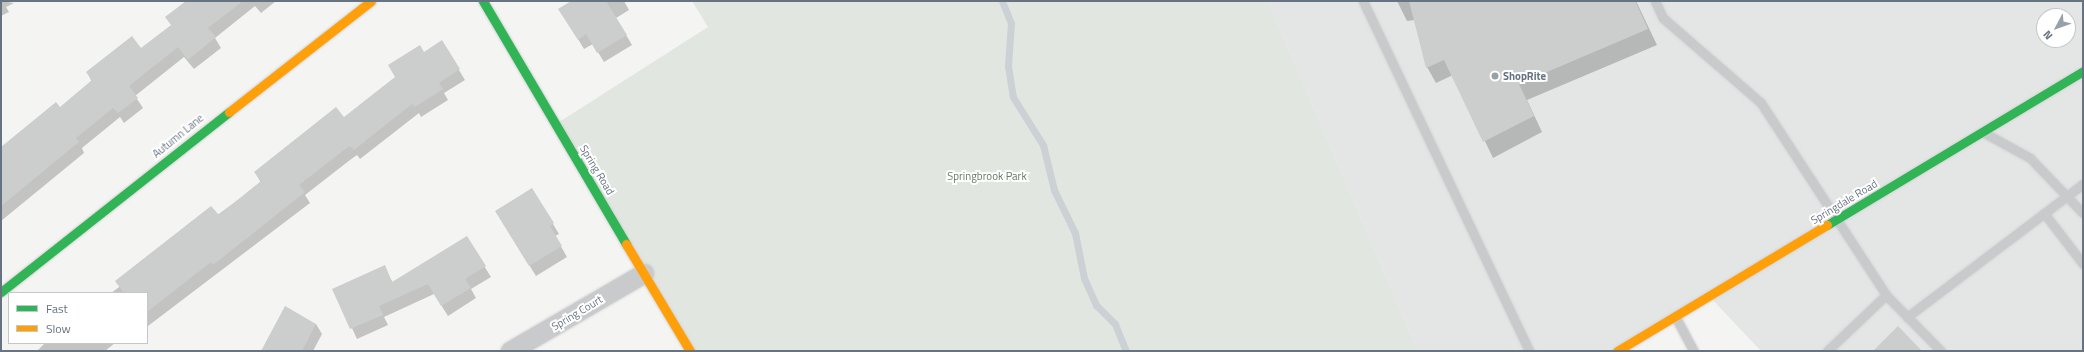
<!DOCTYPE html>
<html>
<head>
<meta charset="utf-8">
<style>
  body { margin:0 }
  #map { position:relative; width:2084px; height:352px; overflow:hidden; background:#f4f4f3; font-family:"Titillium Web",sans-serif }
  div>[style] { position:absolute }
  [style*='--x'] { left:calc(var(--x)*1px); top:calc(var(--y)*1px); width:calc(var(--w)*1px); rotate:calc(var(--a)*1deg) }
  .built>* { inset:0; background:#e4e6e6 }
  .green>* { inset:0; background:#e2e6e1 }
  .shadow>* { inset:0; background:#0003 }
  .stream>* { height:7px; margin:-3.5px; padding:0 3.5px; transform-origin:3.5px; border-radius:3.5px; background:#cbd1d5 }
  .building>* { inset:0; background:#cccdcd }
  .roads { filter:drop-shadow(0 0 1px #d1d2d2) drop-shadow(0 0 1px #d1d2d2) }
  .lane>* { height:9px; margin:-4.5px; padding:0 4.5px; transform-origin:4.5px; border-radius:4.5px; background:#c9cacb }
  .street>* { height:19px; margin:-9.5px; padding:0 9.5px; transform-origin:9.5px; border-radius:9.5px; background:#c9cacb }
  .fast>* { height:9px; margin:-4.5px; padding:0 4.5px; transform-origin:4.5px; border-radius:4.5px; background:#30b455 }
  .slow>* { height:9px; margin:-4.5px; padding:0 4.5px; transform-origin:4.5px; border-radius:4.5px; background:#ff9f0a }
  .dots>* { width:11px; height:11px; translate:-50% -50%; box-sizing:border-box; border:2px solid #fff; border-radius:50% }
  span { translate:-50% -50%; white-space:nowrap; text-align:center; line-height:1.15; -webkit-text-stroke:4px #fff; paint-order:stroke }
  .poi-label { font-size:11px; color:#677380; font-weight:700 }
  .left { translate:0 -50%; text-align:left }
  .street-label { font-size:11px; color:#677380 }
  .park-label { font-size:11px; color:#677865 }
  .frame { position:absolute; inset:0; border:2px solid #677380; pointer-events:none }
  .legend { position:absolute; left:8px; top:292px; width:140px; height:52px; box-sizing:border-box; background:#fff; border:1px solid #c2c7cc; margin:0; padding:5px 7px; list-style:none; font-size:12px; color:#677380 }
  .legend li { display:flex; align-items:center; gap:8px; height:20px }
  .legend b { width:20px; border:1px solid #c2c7cc }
  .north { position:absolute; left:2036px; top:8px; width:40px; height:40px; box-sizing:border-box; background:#fff; border:1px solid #c2c7cc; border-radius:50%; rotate:229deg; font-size:11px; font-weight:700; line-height:16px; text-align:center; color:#677380 }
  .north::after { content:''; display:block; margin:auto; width:14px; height:18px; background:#98a0a8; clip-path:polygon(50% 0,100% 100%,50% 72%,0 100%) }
</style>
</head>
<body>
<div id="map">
  <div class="built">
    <i style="clip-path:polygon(evenodd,1268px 1px,2083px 1px,2083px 351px,1761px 351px,1709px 296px,1617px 351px,1418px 351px,1268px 1px,2044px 16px,2068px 16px,2068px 40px,2044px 40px,2044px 16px)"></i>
  </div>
  <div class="green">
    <i style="clip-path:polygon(692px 1px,1268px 1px,1418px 351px,690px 351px,556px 124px,708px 27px)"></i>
  </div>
  <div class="shadow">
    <i style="clip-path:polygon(1px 1px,14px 3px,6px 7px,9px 12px,1px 16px)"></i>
    <i style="clip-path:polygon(187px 1px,276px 1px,261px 13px,255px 6px,215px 38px,221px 48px,194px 69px,184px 57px,135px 96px,143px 108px,124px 123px,120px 117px,82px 148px,84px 153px,1px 221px,1px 147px,60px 109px,92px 82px,87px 72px,141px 50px,172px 26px,166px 17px)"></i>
    <i style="clip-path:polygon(573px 1px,624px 1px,629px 10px,616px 18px,632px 45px,604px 62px,593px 44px,584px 49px,566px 19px)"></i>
    <i style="clip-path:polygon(1397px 1px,1636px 1px,1657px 45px,1527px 100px,1542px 132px,1493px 158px,1453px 75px,1436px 83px,1427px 67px,1415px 20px,1407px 21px)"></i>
    <i style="clip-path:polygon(442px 42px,465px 80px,444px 93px,448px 100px,421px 117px,419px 113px,360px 159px,357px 155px,350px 160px,305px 195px,310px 203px,148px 326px,147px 293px,111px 293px,261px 183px,255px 172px,344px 119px)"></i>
    <i style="clip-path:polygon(502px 221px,553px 224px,559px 234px,555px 236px,567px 257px,536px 276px)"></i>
    <i style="clip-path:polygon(466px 237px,491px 277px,471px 289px,476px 298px,448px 316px,434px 294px,384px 317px,388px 325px,357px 339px,334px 289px,384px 267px,393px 283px)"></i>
    <i style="clip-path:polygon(316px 324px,322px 334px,313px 351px,262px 351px)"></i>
    <i style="clip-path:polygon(45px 343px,115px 343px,105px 351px,37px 351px)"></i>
  </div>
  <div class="stream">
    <i style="--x:1002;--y:1;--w:24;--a:68"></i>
    <i style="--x:1011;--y:23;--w:43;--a:94"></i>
    <i style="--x:1008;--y:66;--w:31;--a:81"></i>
    <i style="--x:1013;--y:97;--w:57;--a:58"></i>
    <i style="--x:1043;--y:145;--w:46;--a:76.3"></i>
    <i style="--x:1054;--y:190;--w:48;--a:64"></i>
    <i style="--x:1075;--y:233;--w:46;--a:78.7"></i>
    <i style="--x:1084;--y:278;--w:30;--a:66"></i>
    <i style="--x:1096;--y:305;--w:27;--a:45"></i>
    <i style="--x:1115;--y:324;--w:29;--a:68"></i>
  </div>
  <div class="building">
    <i style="clip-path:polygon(186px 1px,243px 1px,208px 28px,216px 37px,188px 60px,178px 47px,129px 86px,138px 98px,118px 113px,113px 108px,76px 138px,79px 142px,1px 206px,1px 147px,56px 102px,60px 107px,92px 80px,86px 72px,132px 36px,141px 48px,171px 25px,165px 17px)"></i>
    <i style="clip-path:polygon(571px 1px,606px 1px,627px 35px,597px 53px,586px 34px,578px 40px,558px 9px)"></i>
    <i style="clip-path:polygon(1409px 1px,1635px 1px,1648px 29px,1519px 84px,1534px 116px,1483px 142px,1444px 60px,1426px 68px)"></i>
    <i style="clip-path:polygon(442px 40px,460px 69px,439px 83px,443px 89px,415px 107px,412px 104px,354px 150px,350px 146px,344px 150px,299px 185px,305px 192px,213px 265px,211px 262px,147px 312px,147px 293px,124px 293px,115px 281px,211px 206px,219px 215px,261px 181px,254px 172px,336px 107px,344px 117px,395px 77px,388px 65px,420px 45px,424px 52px)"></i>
    <i style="clip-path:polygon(532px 188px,554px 223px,550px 226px,562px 246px,529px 266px,495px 211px)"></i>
    <i style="clip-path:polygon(467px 236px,486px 266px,465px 279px,471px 288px,441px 306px,428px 284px,379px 306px,383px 315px,350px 329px,332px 289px,385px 265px,392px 282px)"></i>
    <i style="clip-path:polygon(285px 306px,316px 324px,302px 351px,261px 351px)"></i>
    <i style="clip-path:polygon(1898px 326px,1922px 351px,1873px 351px)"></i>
  </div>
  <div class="roads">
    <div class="lane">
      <i style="--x:1363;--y:1;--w:387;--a:64.6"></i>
      <i style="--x:1655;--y:1;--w:19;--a:65"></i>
      <i style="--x:1663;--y:18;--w:130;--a:40.9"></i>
      <i style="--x:1761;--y:103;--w:229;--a:56.9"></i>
      <i style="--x:1886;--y:295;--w:78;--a:45.5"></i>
      <i style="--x:1983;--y:132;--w:54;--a:29"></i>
      <i style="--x:2030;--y:158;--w:76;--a:46.1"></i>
      <i style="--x:2044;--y:213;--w:64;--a:52.6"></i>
      <i style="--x:1675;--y:316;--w:40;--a:62"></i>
      <i style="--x:1907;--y:317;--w:221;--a:-37.1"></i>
      <i style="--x:1827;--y:351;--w:81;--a:-43.5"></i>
    </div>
    <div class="street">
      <i style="--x:510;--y:351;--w:155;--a:-30.2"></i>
    </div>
    <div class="fast">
      <i style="--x:483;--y:1;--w:282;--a:59.5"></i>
      <i style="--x:1827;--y:225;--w:299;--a:-31"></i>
      <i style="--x:1;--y:292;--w:290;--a:-38.3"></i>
    </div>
    <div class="slow">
      <i style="--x:229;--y:112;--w:180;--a:-38"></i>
      <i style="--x:626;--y:244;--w:125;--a:59.1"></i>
      <i style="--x:1617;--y:351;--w:245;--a:-31"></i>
    </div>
  </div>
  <div class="dots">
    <i style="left:1495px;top:76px;background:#98a0a8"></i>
  </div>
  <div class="poi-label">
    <span class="left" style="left:1503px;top:76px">ShopRite</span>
  </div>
  <div class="street-label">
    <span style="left:178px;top:136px;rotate:-39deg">Autumn Lane</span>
    <span style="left:597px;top:170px;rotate:59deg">Spring Road</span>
    <span style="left:1844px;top:202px;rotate:-31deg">Springdale Road</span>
    <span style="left:577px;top:313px;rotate:-31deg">Spring Court</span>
  </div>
  <div class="park-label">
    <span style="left:987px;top:176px">Springbrook Park</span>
  </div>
  <div class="frame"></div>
  <ul class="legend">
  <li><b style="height:5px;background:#30b455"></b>Fast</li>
  <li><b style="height:5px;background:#ff9f0a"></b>Slow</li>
  </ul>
  <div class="north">N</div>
</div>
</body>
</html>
